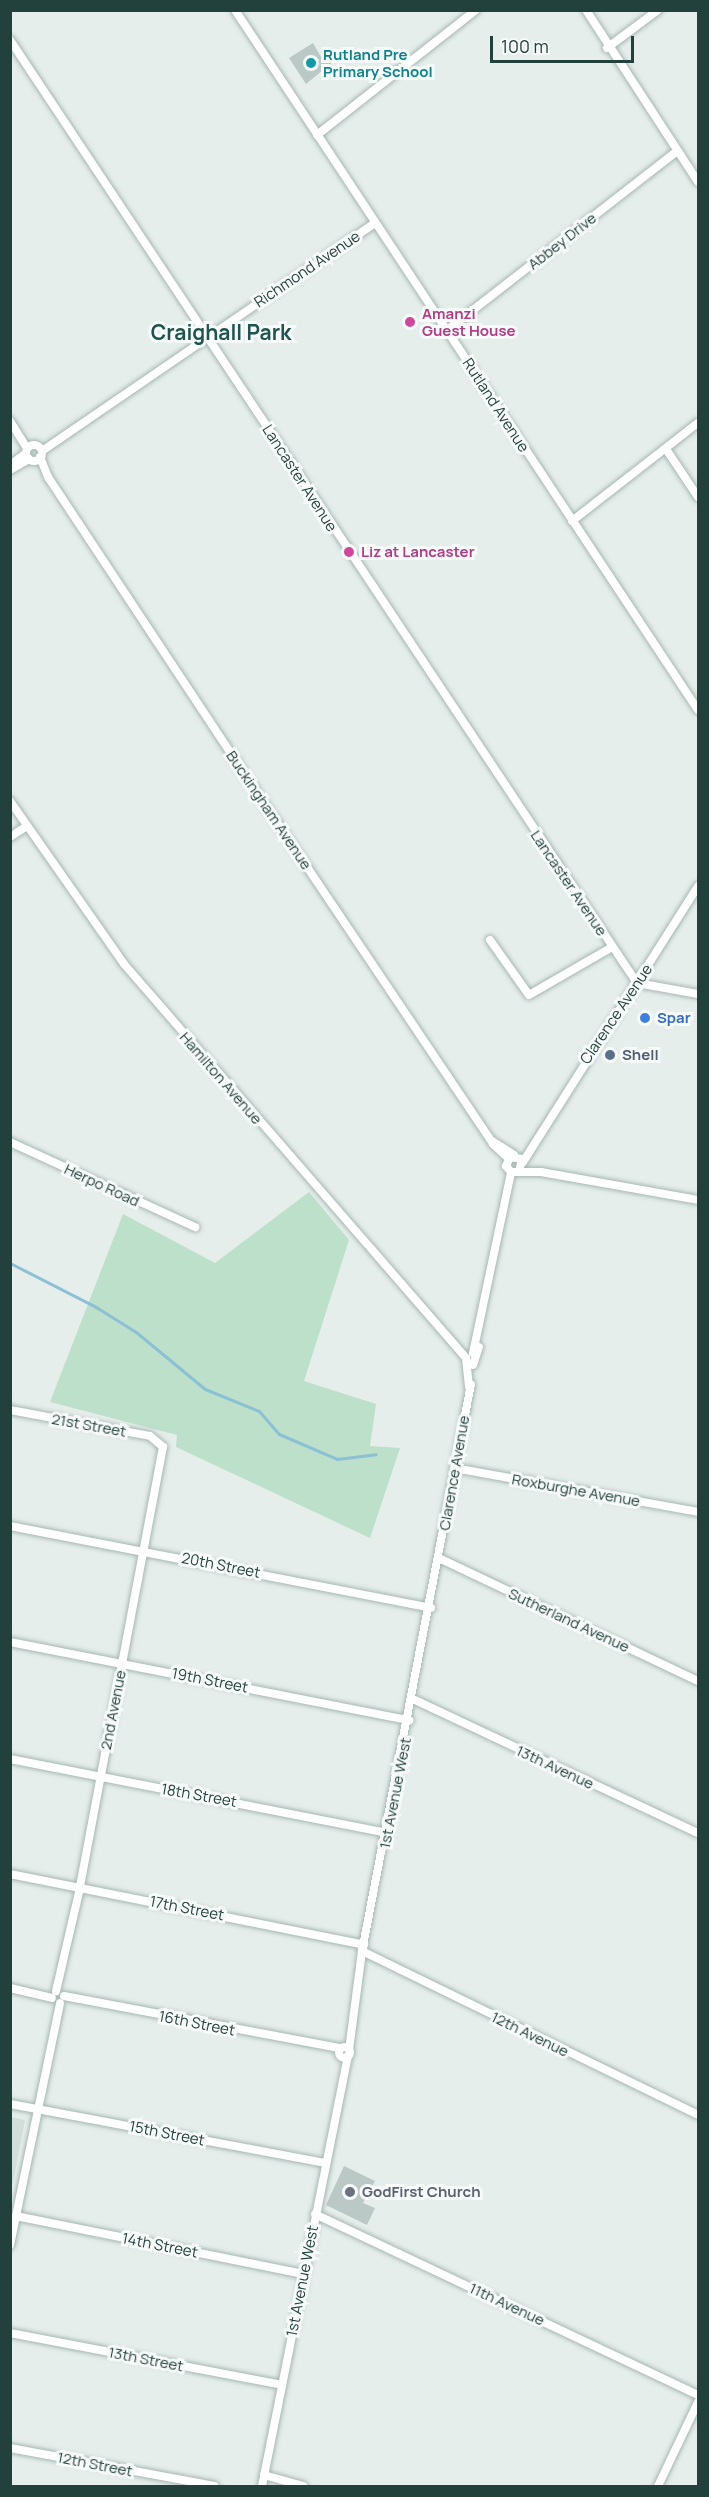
<!DOCTYPE html>
<html>
<head>
<meta charset="utf-8">
<style>
  body { margin:0 }
  #map { position:relative; width:709px; height:2497px; overflow:hidden; background:#e5eeeb; font-family:Manrope,sans-serif }
  div>[style] { position:absolute }
  [style*='--x'] { left:calc(var(--x)*1px); top:calc(var(--y)*1px); width:calc(var(--w)*1px); rotate:calc(var(--a)*1deg) }
  .built>* { inset:0; background:#d3deda }
  .green>* { inset:0; background:#bde0ca }
  .stream>* { height:3px; margin:-1.5px; padding:0 1.5px; transform-origin:1.5px; border-radius:1.5px; background:#8cc1d4 }
  .building>* { inset:0; background:#bac9c5 }
  .roads { filter:drop-shadow(0 0 2px #a7b7b3) drop-shadow(0 0 2px #a7b7b3) }
  .street>* { height:8px; margin:-4px; padding:0 4px; transform-origin:4px; border-radius:4px; background:#fff }
  .street>.ring { margin:-4px; padding:0; box-sizing:content-box; background:none; border:8px solid #fff; border-radius:50% }
  .dots>* { width:16px; height:16px; translate:-50% -50%; box-sizing:border-box; border:3px solid #f6faf9; border-radius:50% }
  span { translate:-50% -50%; white-space:nowrap; text-align:center; line-height:1.15; -webkit-text-stroke:6px #f6faf9; paint-order:stroke }
  .culture-label { font-size:15px; color:#0d838f; font-weight:700 }
  .left { translate:0 -50%; text-align:left }
  .street-label { font-size:15px; color:#23413c }
  .hotel-label { font-size:15px; color:#b23c85; font-weight:700 }
  .shop-label { font-size:15px; color:#366cbe; font-weight:700 }
  .service-label { font-size:15px; color:#4e5e75; font-weight:700 }
  .worship-label { font-size:15px; color:#5b616d; font-weight:700 }
  .district-label { font-size:21px; color:#1e544d; font-weight:700 }
  .frame { position:absolute; inset:0; border:12px solid #23413c; pointer-events:none }
  .scale { position:absolute; left:490px; top:36px; width:144px; height:27px; box-sizing:border-box; border:3px solid #23413c; border-top:0; padding-left:8px; font-size:18px; line-height:21px; white-space:nowrap; color:#23413c; -webkit-text-stroke:4px #f6faf9; paint-order:stroke }
</style>
</head>
<body>
<div id="map">
  <div class="built">
    <i style="clip-path:polygon(11px 2117px,25px 2120px,11px 2192px,10px 2117px)"></i>
  </div>
  <div class="green">
    <i style="clip-path:polygon(309px 1192px,349px 1240px,304px 1381px,376px 1404px,370px 1446px,400px 1448px,370px 1538px,176px 1447px,177px 1435px,50px 1402px,123px 1214px,215px 1263px)"></i>
  </div>
  <div class="stream">
    <i style="--x:10;--y:1263;--w:97;--a:27.1"></i>
    <i style="--x:96;--y:1307;--w:47;--a:32"></i>
    <i style="--x:136;--y:1332;--w:89;--a:39.6"></i>
    <i style="--x:205;--y:1389;--w:58;--a:22.2"></i>
    <i style="--x:259;--y:1411;--w:30;--a:49"></i>
    <i style="--x:279;--y:1434;--w:63;--a:23.3"></i>
    <i style="--x:337;--y:1459;--w:39;--a:-7"></i>
  </div>
  <div class="building">
    <i style="clip-path:polygon(313px 43px,321px 57px,329px 52px,334px 61px,306px 84px,289px 58px)"></i>
    <i style="clip-path:polygon(344px 2166px,375px 2181px,363px 2203px,375px 2208px,367px 2225px,326px 2205px)"></i>
  </div>
  <div class="roads">
    <div class="street">
      <i style="--x:235;--y:10;--w:839;--a:56.52"></i>
      <i style="--x:586;--y:10;--w:205;--a:56.9"></i>
      <i style="--x:10;--y:40;--w:1132;--a:56.38"></i>
      <i style="--x:637;--y:983;--w:62;--a:10.2"></i>
      <i style="--x:607;--y:48;--w:64;--a:-36.7"></i>
      <i style="--x:317;--y:135;--w:202;--a:-38.2"></i>
      <i style="--x:446;--y:331;--w:293;--a:-37.9"></i>
      <i style="--x:10;--y:421;--w:32;--a:58"></i>
      <i class="ring" style="left:26px;top:445px;width:8px;height:8px"></i>
      <i style="--x:666;--y:449;--w:58;--a:56.3"></i>
      <i style="--x:42;--y:451;--w:402;--a:-34.4"></i>
      <i style="--x:40;--y:457;--w:22;--a:68"></i>
      <i style="--x:48;--y:477;--w:373;--a:56.5"></i>
      <i style="--x:254;--y:788;--w:429;--a:56.1"></i>
      <i style="--x:493;--y:1144;--w:21;--a:43"></i>
      <i style="--x:10;--y:465;--w:19;--a:-36"></i>
      <i style="--x:10;--y:470;--w:22;--a:-30"></i>
      <i style="--x:572;--y:521;--w:160;--a:-37.9"></i>
      <i style="--x:10;--y:801;--w:199;--a:55"></i>
      <i style="--x:124;--y:964;--w:522;--a:49.04"></i>
      <i style="--x:466;--y:1358;--w:29;--a:84"></i>
      <i style="--x:10;--y:837;--w:20;--a:-33"></i>
      <i style="--x:490;--y:940;--w:67;--a:54.7"></i>
      <i style="--x:529;--y:995;--w:96;--a:-30"></i>
      <i style="--x:492;--y:1141;--w:26;--a:32"></i>
      <i style="--x:10;--y:1142;--w:204;--a:24.7"></i>
      <i style="--x:523;--y:1162;--w:327;--a:-57.6"></i>
      <i style="--x:519;--y:1172;--w:13;--a:-77"></i>
      <i style="--x:522;--y:1159;--w:12;--a:-171"></i>
      <i style="--x:510;--y:1157;--w:10;--a:114"></i>
      <i style="--x:506;--y:1166;--w:8;--a:50"></i>
      <i style="--x:511;--y:1172;--w:30;--a:0"></i>
      <i style="--x:541;--y:1172;--w:159;--a:10.1"></i>
      <i style="--x:473;--y:1353;--w:185;--a:-78.1"></i>
      <i style="--x:473;--y:1365;--w:19;--a:-72"></i>
      <i style="--x:10;--y:1410;--w:142;--a:10.5"></i>
      <i style="--x:150;--y:1436;--w:17;--a:40"></i>
      <i style="--x:163;--y:1447;--w:449;--a:100.7"></i>
      <i style="--x:80;--y:1888;--w:106;--a:103.1"></i>
      <i style="--x:454;--y:1468;--w:248;--a:10.2"></i>
      <i style="--x:10;--y:1526;--w:429;--a:11"></i>
      <i style="--x:439;--y:1558;--w:287;--a:25.4"></i>
      <i style="--x:10;--y:1642;--w:407;--a:11.1"></i>
      <i style="--x:413;--y:1699;--w:315;--a:25.2"></i>
      <i style="--x:10;--y:1759;--w:384;--a:11.1"></i>
      <i style="--x:10;--y:1874;--w:361;--a:11.3"></i>
      <i style="--x:362;--y:1951;--w:374;--a:26"></i>
      <i style="--x:10;--y:1988;--w:43;--a:13.4"></i>
      <i style="--x:64;--y:1996;--w:280;--a:10.7"></i>
      <i class="ring" style="left:338.5px;top:2046.5px;width:3px;height:3px"></i>
      <i style="--x:349;--y:2050;--w:100;--a:-82.5"></i>
      <i style="--x:362;--y:1951;--w:577;--a:-79.12"></i>
      <i style="--x:10;--y:2104;--w:319;--a:10.6"></i>
      <i style="--x:315;--y:2214;--w:424;--a:25.3"></i>
      <i style="--x:16;--y:2216;--w:293;--a:11.4"></i>
      <i style="--x:10;--y:2245;--w:247;--a:-78.3"></i>
      <i style="--x:10;--y:2333;--w:277;--a:10.8"></i>
      <i style="--x:10;--y:2448;--w:208;--a:10.5"></i>
      <i style="--x:264;--y:2475;--w:41;--a:15.8"></i>
      <i style="--x:262;--y:2486;--w:439;--a:-78.7"></i>
      <i style="--x:658;--y:2486;--w:93;--a:-64.5"></i>
    </div>
  </div>
  <div class="dots">
    <i style="left:311px;top:63px;background:#0f9aa8"></i>
    <i style="left:410px;top:322px;background:#d1479c"></i>
    <i style="left:349px;top:552px;background:#d1479c"></i>
    <i style="left:645px;top:1018px;background:#3f7fe0"></i>
    <i style="left:610px;top:1055px;background:#5c6f8a"></i>
    <i style="left:350px;top:2192px;background:#6b7280"></i>
  </div>
  <div class="culture-label">
    <span class="left" style="left:323px;top:63px">Rutland Pre<br>Primary School</span>
  </div>
  <div class="street-label">
    <span style="left:562px;top:241px;rotate:-38deg">Abbey Drive</span>
    <span style="left:307px;top:269px;rotate:-34deg">Richmond Avenue</span>
    <span style="left:496px;top:405px;rotate:57deg">Rutland Avenue</span>
    <span style="left:300px;top:478px;rotate:57deg">Lancaster Avenue</span>
    <span style="left:269px;top:810px;rotate:56deg">Buckingham Avenue</span>
    <span style="left:569px;top:883px;rotate:56deg">Lancaster Avenue</span>
    <span style="left:616px;top:1014px;rotate:-56deg">Clarence Avenue</span>
    <span style="left:221px;top:1078px;rotate:49deg">Hamilton Avenue</span>
    <span style="left:102px;top:1185px;rotate:25deg">Herpo Road</span>
    <span style="left:89px;top:1425px;rotate:10deg">21st Street</span>
    <span style="left:454px;top:1473px;rotate:-80deg">Clarence Avenue</span>
    <span style="left:576px;top:1490px;rotate:10deg">Roxburghe Avenue</span>
    <span style="left:221px;top:1565px;rotate:11deg">20th Street</span>
    <span style="left:569px;top:1620px;rotate:25deg">Sutherland Avenue</span>
    <span style="left:210px;top:1680px;rotate:11deg">19th Street</span>
    <span style="left:113px;top:1710px;rotate:-79deg">2nd Avenue</span>
    <span style="left:555px;top:1767px;rotate:25deg">13th Avenue</span>
    <span style="left:395px;top:1793px;rotate:-79deg">1st Avenue West</span>
    <span style="left:199px;top:1795px;rotate:10deg">18th Street</span>
    <span style="left:187px;top:1908px;rotate:11deg">17th Street</span>
    <span style="left:197px;top:2023px;rotate:11deg">16th Street</span>
    <span style="left:530px;top:2034px;rotate:26deg">12th Avenue</span>
    <span style="left:167px;top:2133px;rotate:11deg">15th Street</span>
    <span style="left:160px;top:2245px;rotate:11deg">14th Street</span>
    <span style="left:302px;top:2281px;rotate:-79deg">1st Avenue West</span>
    <span style="left:507px;top:2304px;rotate:25deg">11th Avenue</span>
    <span style="left:146px;top:2359px;rotate:11deg">13th Street</span>
    <span style="left:95px;top:2464px;rotate:11deg">12th Street</span>
  </div>
  <div class="hotel-label">
    <span class="left" style="left:422px;top:322px">Amanzi<br>Guest House</span>
    <span class="left" style="left:361px;top:552px">Liz at Lancaster</span>
  </div>
  <div class="shop-label">
    <span class="left" style="left:657px;top:1018px">Spar</span>
  </div>
  <div class="service-label">
    <span class="left" style="left:622px;top:1055px">Shell</span>
  </div>
  <div class="worship-label">
    <span class="left" style="left:362px;top:2192px">GodFirst Church</span>
  </div>
  <div class="district-label">
    <span style="left:221px;top:332px">Craighall Park</span>
  </div>
  <div class="frame"></div>
  <div class="scale">100 m</div>
</div>
</body>
</html>
